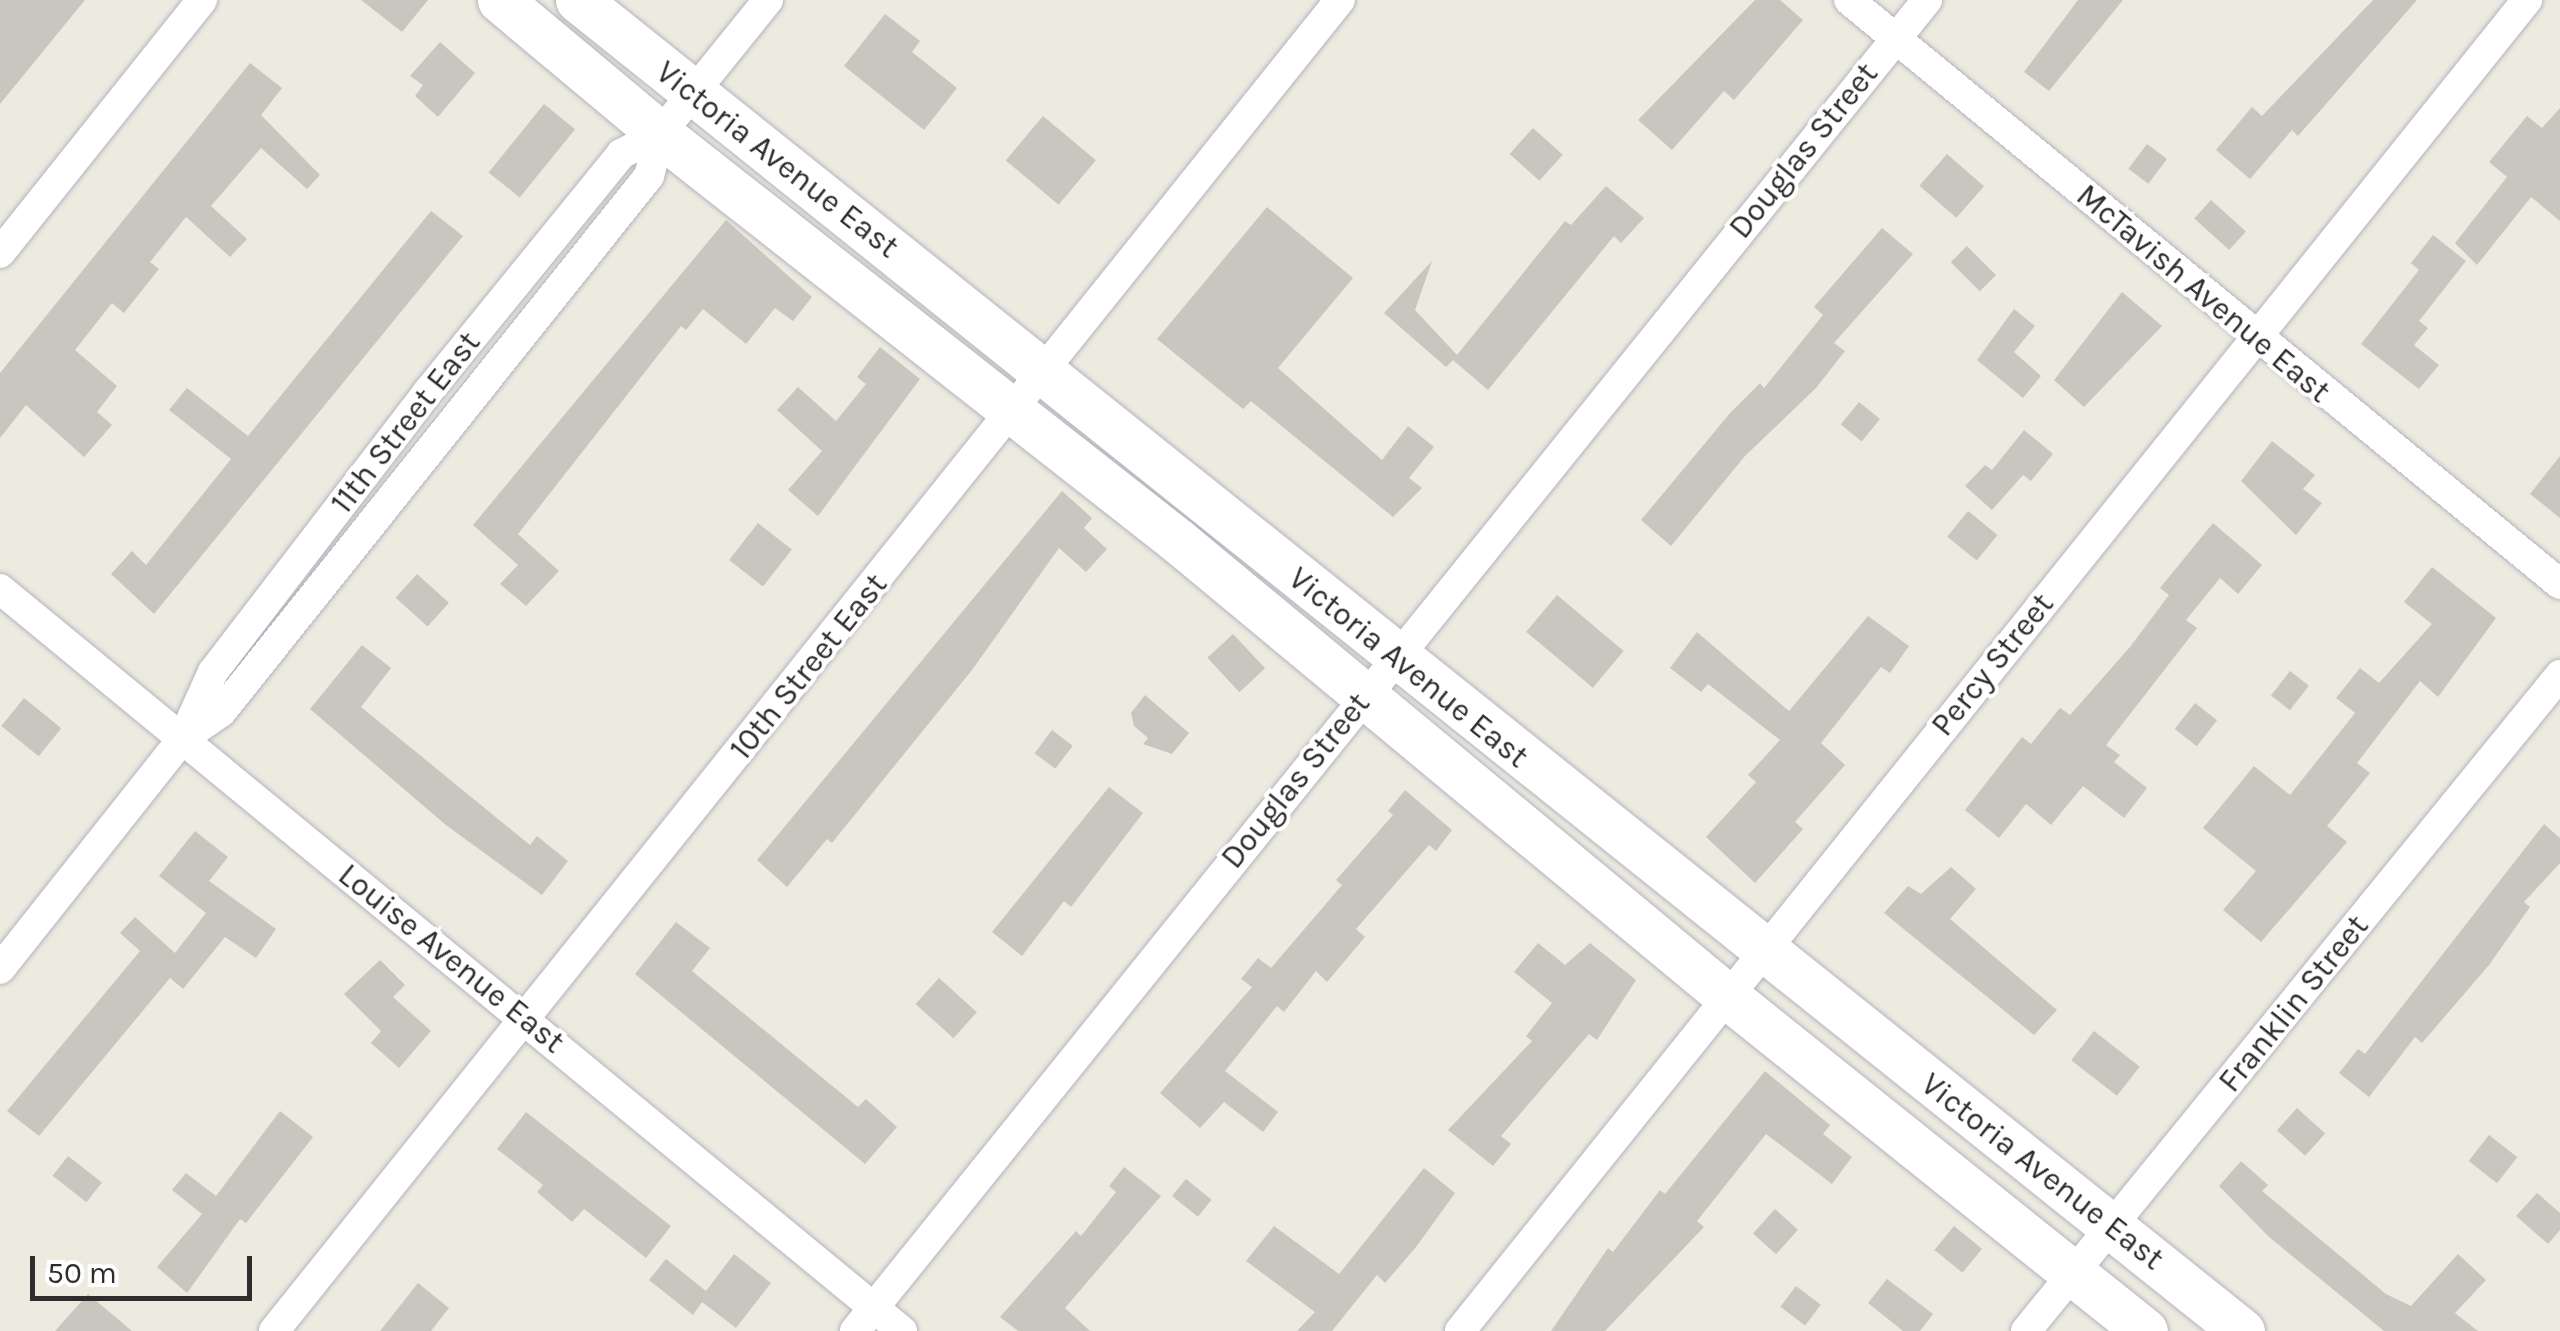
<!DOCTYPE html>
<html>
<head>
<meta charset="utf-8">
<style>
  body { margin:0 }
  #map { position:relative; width:2560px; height:1331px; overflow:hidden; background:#edeae0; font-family:Karla,sans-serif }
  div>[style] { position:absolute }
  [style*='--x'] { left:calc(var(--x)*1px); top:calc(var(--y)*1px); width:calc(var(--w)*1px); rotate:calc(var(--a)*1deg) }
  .building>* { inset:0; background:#c9c6bf; transform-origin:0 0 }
  .roads { filter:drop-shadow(0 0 2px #b3b4bf) drop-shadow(0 0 2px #b3b4bf) }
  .minor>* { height:30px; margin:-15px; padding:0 15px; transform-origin:15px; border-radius:15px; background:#fff }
  .secondary>* { height:45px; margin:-22.5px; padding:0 22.5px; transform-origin:22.5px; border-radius:22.5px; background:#fff }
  span { translate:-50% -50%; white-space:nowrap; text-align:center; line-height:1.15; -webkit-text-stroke:8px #fff; paint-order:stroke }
  .street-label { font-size:32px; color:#2d2d2d }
  .scale { position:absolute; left:30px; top:1256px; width:222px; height:45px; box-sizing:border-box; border:5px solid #2d2d2d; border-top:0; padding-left:12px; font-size:30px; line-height:35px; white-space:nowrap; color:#2d2d2d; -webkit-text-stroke:8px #fff; paint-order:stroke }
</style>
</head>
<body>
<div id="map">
  <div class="building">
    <i style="clip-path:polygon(0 0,85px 0,0 104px)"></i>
    <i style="clip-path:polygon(361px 0,428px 0,402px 32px)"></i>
    <i style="clip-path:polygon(1755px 0,1780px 0,1803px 20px,1734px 100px,1724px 91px,1672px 150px,1638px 120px)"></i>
    <i style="clip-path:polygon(2078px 0,2123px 0,2049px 91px,2024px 72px)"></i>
    <i style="clip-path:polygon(2373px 0,2417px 0,2298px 136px,2292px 130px,2250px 179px,2216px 150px,2252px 107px,2262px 116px)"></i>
    <i style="clip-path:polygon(885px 14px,920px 41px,912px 52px,957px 88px,924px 130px,844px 66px)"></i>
    <i style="clip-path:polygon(440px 42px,475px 73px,438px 117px,415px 96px,423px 85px,410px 76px)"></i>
    <i style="clip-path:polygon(250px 63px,282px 88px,261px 115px,320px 175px,307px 189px,261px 148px,211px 206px,247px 239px,230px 257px,186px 217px,150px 262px,159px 269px,124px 313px,112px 303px,75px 350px,117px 386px,97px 412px,112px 425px,84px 457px,26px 405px,0 438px,0 373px)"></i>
    <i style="left:544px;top:104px;width:40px;height:88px;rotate:39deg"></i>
    <i style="clip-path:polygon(2560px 108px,2560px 221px,2531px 197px,2477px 265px,2455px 243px,2507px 177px,2489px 162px,2527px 116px,2542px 128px)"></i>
    <i style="left:1043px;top:116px;width:69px;height:58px;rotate:40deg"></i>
    <i style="left:1533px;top:128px;width:40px;height:35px;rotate:42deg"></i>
    <i style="left:2147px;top:144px;width:25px;height:31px;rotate:37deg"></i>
    <i style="left:1947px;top:154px;width:49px;height:42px;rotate:41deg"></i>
    <i style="clip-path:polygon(1606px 186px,1644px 218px,1621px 243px,1614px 236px,1488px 390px,1453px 360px,1446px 367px,1384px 313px,1432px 261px,1415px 310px,1457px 355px,1565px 221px,1571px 225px)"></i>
    <i style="left:2211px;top:200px;width:47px;height:25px;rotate:42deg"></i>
    <i style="clip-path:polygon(1267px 207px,1353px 278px,1278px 368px,1382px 460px,1408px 426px,1434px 447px,1409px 478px,1422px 488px,1393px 517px,1251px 401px,1243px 409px,1157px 339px)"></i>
    <i style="clip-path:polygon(431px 211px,463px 236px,154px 614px,111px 574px,132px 551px,146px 565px,231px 459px,169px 410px,187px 388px,248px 436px)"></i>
    <i style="clip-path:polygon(726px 220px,812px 297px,793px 321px,775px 308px,746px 344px,703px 309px,686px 330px,681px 326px,518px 534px,559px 571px,526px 606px,500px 584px,518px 565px,473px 525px)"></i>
    <i style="clip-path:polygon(1882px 228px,1913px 254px,1834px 343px,1845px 351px,1816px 388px,1745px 456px,1671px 546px,1641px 520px,1731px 412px,1760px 383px,1764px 388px,1823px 315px,1814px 307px)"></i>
    <i style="clip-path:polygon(2433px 235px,2466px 261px,2419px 321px,2428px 328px,2414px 345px,2439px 365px,2419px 389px,2361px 344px,2419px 270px,2411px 263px)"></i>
    <i style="left:1967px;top:246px;width:41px;height:23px;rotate:45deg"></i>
    <i style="clip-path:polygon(2122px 292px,2162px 326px,2084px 407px,2054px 380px)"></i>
    <i style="clip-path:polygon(2014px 309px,2035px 326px,2014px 352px,2041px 376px,2023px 398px,1977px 360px)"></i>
    <i style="clip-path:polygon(880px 347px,920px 379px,818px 516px,788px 490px,822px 451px,777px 410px,798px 387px,836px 421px,866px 384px,857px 377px)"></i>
    <i style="left:1859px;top:402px;width:27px;height:29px;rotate:39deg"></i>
    <i style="clip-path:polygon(2024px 430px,2053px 454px,2031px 481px,2023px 475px,1992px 510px,1965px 486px,1985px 465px,1992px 470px)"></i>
    <i style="clip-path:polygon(2272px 441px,2315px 475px,2303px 489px,2322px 503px,2296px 535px,2241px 481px)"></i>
    <i style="clip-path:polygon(2560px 456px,2560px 518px,2530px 494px)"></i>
    <i style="clip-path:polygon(1062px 491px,1092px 518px,1084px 528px,1107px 549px,1086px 572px,1059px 548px,972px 670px,832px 843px,827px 839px,787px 887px,757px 860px)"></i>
    <i style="left:1968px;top:511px;width:38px;height:33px;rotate:39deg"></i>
    <i style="left:758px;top:523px;width:43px;height:47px;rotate:38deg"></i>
    <i style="clip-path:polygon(2213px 523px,2262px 565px,2238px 594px,2220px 578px,2186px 620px,2197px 628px,2106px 745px,2120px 755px,2114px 762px,2147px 788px,2124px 818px,2083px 786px,2051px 825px,2026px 804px,1999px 838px,1965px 810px,2022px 737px,2031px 744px,2060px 708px,2070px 715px,2130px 647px,2169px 595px,2160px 588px)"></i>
    <i style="clip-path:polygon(2432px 567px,2496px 618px,2438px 697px,2420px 681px,2357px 763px,2370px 773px,2327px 826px,2347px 842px,2261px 942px,2223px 910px,2256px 871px,2203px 828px,2254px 766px,2290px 795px,2355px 713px,2336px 698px,2360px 668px,2379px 683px,2432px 624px,2404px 602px)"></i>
    <i style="left:417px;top:574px;width:43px;height:32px;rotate:42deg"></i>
    <i style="left:1557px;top:595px;width:87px;height:48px;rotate:40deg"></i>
    <i style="clip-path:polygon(1868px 616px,1909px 646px,1890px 673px,1881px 667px,1821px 743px,1845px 765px,1795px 822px,1803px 829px,1755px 883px,1706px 837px,1756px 782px,1748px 775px,1780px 740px,1708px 684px,1701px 692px,1670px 668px,1697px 632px,1789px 711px)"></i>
    <i style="left:1233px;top:634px;width:47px;height:35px;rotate:47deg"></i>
    <i style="clip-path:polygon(362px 645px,391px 668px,361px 707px,530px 845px,537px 836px,568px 861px,542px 895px,446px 825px,310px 709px)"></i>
    <i style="left:2290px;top:671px;width:24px;height:31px;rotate:38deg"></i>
    <i style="clip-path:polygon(1145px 695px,1189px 733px,1172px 754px,1143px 744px,1148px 738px,1134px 726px,1131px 713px)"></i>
    <i style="left:24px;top:698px;width:48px;height:36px;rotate:39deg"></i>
    <i style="left:2195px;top:703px;width:28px;height:33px;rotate:38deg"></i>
    <i style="left:1052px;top:730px;width:26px;height:29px;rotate:37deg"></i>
    <i style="clip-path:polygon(1109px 787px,1143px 813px,1071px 907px,1064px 901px,1022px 956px,992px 932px)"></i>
    <i style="clip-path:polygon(1405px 790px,1452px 830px,1436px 851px,1429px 845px,1356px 929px,1365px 937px,1327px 982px,1316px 971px,1284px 1012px,1277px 1006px,1225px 1071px,1278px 1112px,1263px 1132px,1224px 1102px,1200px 1128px,1160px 1093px,1252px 987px,1241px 979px,1258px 958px,1271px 968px,1342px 885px,1336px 880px,1393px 815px,1388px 811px)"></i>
    <i style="clip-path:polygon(2544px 824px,2560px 838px,2560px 863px,2524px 902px,2530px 907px,2489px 965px,2422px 1043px,2415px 1037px,2369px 1097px,2339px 1073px,2358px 1049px,2365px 1054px)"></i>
    <i style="clip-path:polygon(195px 831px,228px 857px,209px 881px,276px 929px,256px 958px,225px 937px,183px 989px,170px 978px,39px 1136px,7px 1111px,140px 951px,120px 933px,135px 917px,175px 953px,206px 913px,159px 876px)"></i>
    <i style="clip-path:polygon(1951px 867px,1976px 889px,1950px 919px,2057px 1010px,2034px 1035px,1884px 913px,1908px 886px,1921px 894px)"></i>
    <i style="clip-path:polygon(676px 922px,710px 948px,692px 971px,858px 1107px,866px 1099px,897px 1127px,865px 1164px,635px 974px)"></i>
    <i style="clip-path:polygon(1538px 943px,1565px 965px,1590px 943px,1636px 980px,1597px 1040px,1589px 1034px,1501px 1136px,1511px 1144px,1493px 1166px,1448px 1130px,1532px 1041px,1526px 1036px,1552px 1003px,1514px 972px)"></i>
    <i style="clip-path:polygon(380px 960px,405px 985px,393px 997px,431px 1031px,399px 1068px,371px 1043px,381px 1031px,344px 994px)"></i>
    <i style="left:939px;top:978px;width:51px;height:35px;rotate:42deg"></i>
    <i style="left:2094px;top:1031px;width:58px;height:37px;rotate:38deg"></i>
    <i style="clip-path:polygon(1765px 1071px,1830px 1125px,1823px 1134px,1852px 1157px,1832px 1184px,1766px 1134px,1697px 1221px,1704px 1227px,1605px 1331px,1551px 1331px,1608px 1248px,1613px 1252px,1660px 1190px,1665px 1194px)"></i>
    <i style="left:2297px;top:1108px;width:38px;height:30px;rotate:42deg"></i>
    <i style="clip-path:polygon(280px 1111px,313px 1137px,246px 1223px,240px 1219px,187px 1293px,157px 1267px,202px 1214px,172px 1190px,186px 1173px,216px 1196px)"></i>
    <i style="clip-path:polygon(526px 1112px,671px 1226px,646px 1258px,584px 1209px,572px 1222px,537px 1192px,543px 1185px,497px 1149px)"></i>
    <i style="left:2489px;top:1135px;width:36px;height:33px;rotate:38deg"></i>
    <i style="left:68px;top:1156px;width:43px;height:25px;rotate:38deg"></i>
    <i style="clip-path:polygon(2241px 1161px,2268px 1185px,2262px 1191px,2386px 1294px,2411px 1306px,2458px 1254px,2486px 1280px,2455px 1313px,2478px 1331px,2384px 1331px,2269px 1237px,2219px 1186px)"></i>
    <i style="clip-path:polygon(1124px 1167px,1161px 1196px,1065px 1308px,1090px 1331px,1018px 1331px,1000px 1317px,1076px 1231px,1081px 1236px,1116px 1192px,1109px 1186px)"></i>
    <i style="clip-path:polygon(1424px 1168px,1455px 1193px,1416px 1247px,1385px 1283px,1377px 1275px,1332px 1331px,1297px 1331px,1315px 1312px,1246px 1261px,1274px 1226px,1339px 1274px)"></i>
    <i style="left:1186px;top:1179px;width:33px;height:22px;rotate:39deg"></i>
    <i style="clip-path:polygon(2537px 1193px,2560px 1213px,2560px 1230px,2548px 1244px,2516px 1216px)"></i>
    <i style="left:1775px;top:1209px;width:31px;height:33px;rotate:42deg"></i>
    <i style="left:1954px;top:1226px;width:36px;height:31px;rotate:39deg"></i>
    <i style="clip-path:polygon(734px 1254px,771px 1283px,736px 1328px,702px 1302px,693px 1315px,649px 1280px,666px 1259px,706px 1291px)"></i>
    <i style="clip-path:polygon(1887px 1279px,1933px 1314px,1920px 1331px,1903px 1331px,1868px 1303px)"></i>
    <i style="clip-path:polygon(418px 1283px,449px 1308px,431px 1331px,380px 1331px)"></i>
    <i style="left:1796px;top:1286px;width:31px;height:26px;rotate:37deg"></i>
    <i style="clip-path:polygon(88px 1294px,132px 1331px,55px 1331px)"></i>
  </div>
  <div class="roads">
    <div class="minor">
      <i style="--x:1849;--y:0;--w:920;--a:39.4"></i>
      <i style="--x:0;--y:253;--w:324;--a:-51.4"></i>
      <i style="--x:0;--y:589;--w:1168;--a:39.44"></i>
      <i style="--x:185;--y:737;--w:44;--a:-34.8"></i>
      <i style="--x:221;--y:712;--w:686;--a:-51.39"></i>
      <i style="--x:649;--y:176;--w:43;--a:-75.3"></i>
      <i style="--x:660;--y:134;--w:172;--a:-51.1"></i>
      <i style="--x:0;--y:969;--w:295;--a:-51.6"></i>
      <i style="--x:183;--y:738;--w:72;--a:-65.6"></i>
      <i style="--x:213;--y:672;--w:352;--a:-52.5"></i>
      <i style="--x:427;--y:393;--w:308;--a:-50.9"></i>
      <i style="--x:621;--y:154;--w:44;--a:-27.1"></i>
      <i style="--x:274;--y:1331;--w:1705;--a:-51.31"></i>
      <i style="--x:855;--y:1331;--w:1709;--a:-51.15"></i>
      <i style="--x:1460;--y:1331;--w:1706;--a:-51.28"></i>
      <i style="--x:2026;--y:1331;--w:846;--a:-50.85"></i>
    </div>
    <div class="secondary">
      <i style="--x:500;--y:0;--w:209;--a:39.9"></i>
      <i style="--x:660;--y:134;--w:659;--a:38.16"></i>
      <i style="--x:1178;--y:541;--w:714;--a:39.66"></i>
      <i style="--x:1728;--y:997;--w:534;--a:38.69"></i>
      <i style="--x:578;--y:0;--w:2131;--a:38.66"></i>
    </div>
  </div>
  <div class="street-label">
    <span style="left:1804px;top:151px;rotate:-51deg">Douglas Street</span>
    <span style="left:777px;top:160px;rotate:38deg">Victoria Avenue East</span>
    <span style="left:2203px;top:294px;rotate:40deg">McTavish Avenue East</span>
    <span style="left:406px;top:423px;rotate:-52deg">11th Street East</span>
    <span style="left:1993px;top:665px;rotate:-51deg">Percy Street</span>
    <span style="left:809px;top:667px;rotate:-51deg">10th Street East</span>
    <span style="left:1408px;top:668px;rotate:39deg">Victoria Avenue East</span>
    <span style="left:1296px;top:781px;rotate:-51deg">Douglas Street</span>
    <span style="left:451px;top:959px;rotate:39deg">Louise Avenue East</span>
    <span style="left:2294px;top:1004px;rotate:-51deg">Franklin Street</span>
    <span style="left:2042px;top:1172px;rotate:38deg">Victoria Avenue East</span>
  </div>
  <div class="scale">50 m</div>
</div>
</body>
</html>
